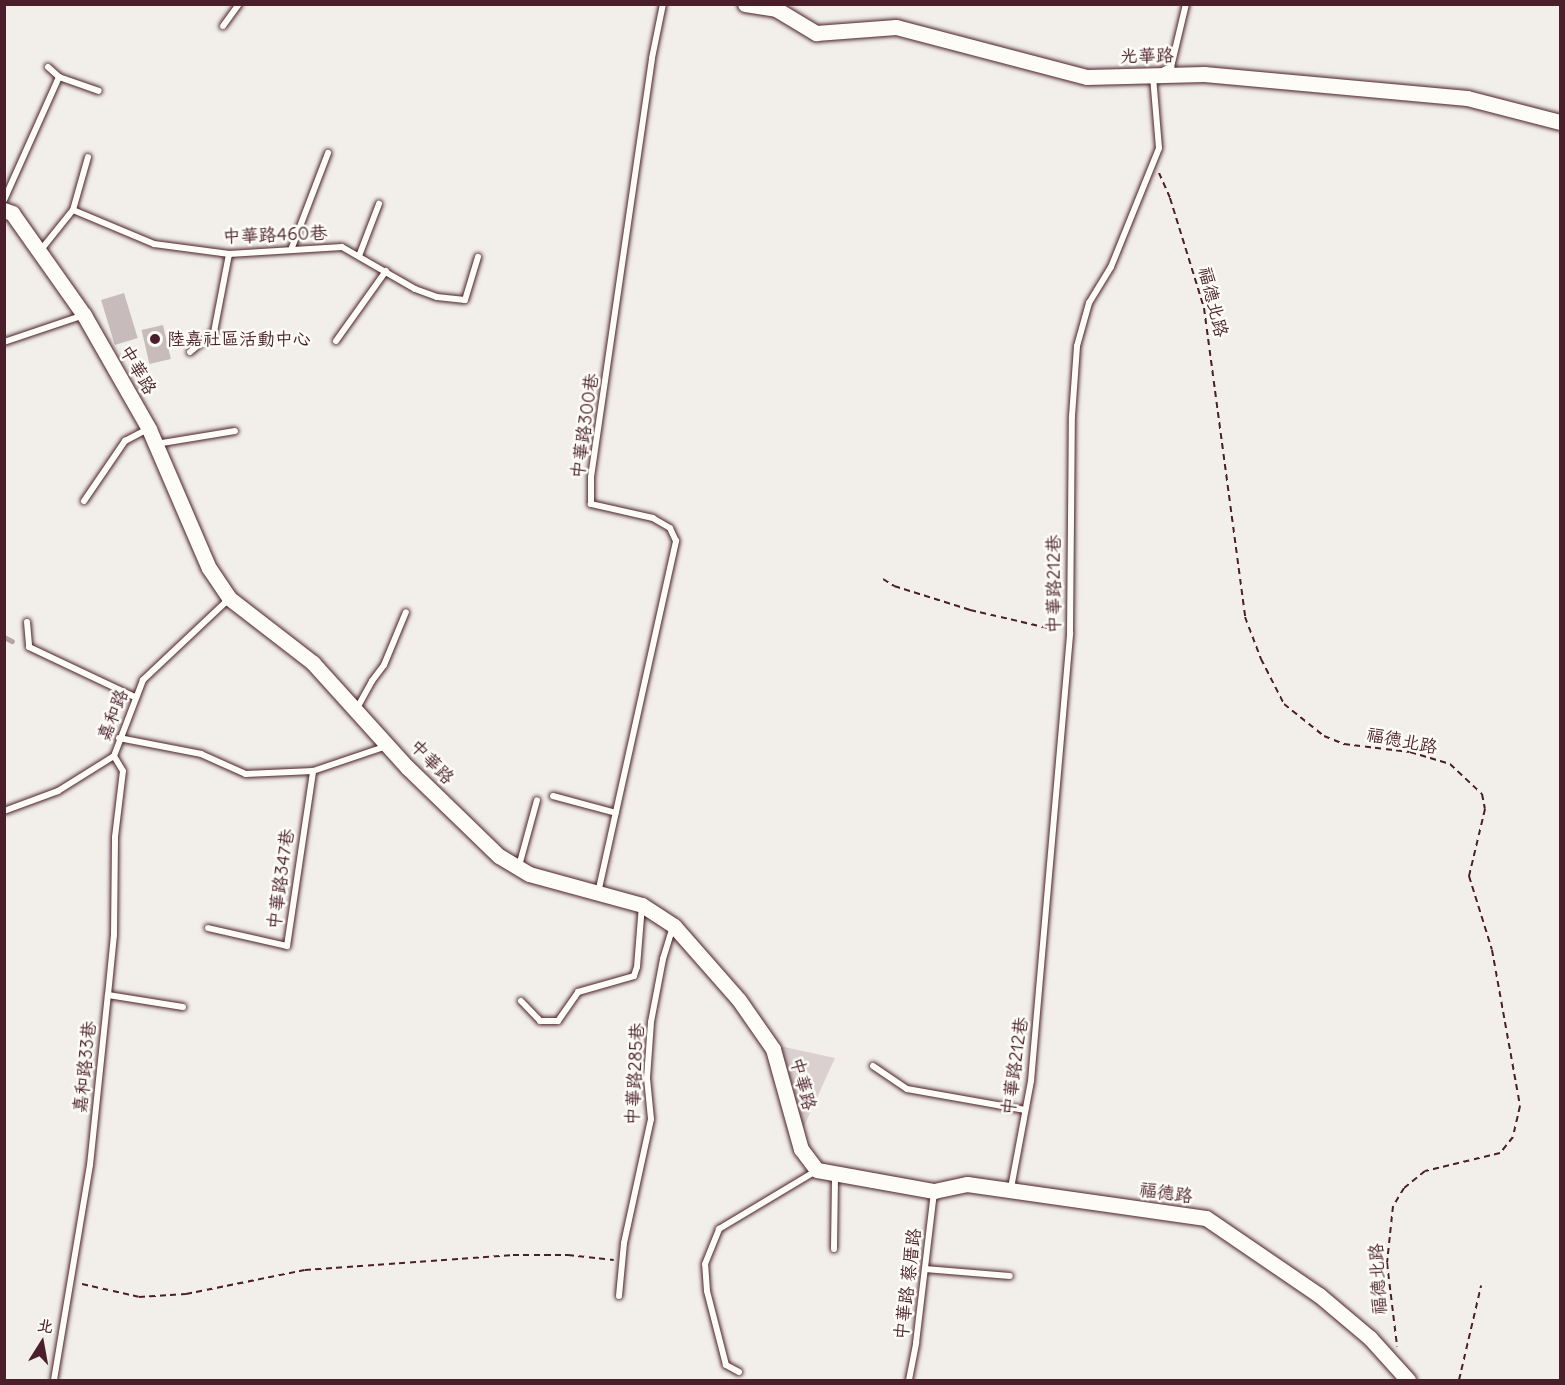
<!DOCTYPE html>
<html>
<head>
<meta charset="utf-8">
<style>
  body { margin:0 }
  #map { position:relative; width:1565px; height:1385px; overflow:hidden; background:#f2efeb; font-family:Delius,"LXGW WenKai TC",sans-serif }
  div>[style] { position:absolute }
  [style*='--x'] { left:calc(var(--x)*1px); top:calc(var(--y)*1px); width:calc(var(--w)*1px); rotate:calc(var(--a)*1deg) }
  .green>* { inset:0; background:#d9d0cf }
  .stream>* { height:4.5px; margin:-2.25px; padding:0 2.25px; transform-origin:2.25px; border-radius:2.25px; background:#b7a5a6 }
  .building>* { inset:0; background:#c8bbbb; transform-origin:0 0 }
  .path>* { height:2px; margin-top:-1px; transform-origin:0; background:repeating-linear-gradient(90deg,#4a1f2b 0 6px,transparent 0 10.5px) }
  .roads { filter:drop-shadow(0 0 2px #4a1f2b) drop-shadow(0 0 2px #4a1f2b) }
  .service>* { height:6px; margin:-3px; padding:0 3px; transform-origin:3px; border-radius:3px; background:#fdfcf7 }
  .tertiary>* { height:15px; margin:-7.5px; padding:0 7.5px; transform-origin:7.5px; border-radius:7.5px; background:#fdfcf7 }
  .dots>* { width:16px; height:16px; translate:-50% -50%; box-sizing:border-box; border:3px solid #fdfcf7; border-radius:50% }
  span { translate:-50% -50%; white-space:nowrap; text-align:center; line-height:1.15; -webkit-text-stroke:5px #fdfcf7; paint-order:stroke }
  .street-label { font-size:18px; color:#4a1f2b }
  .poi-label { font-size:18px; color:#4a1f2b }
  .left { translate:0 -50%; text-align:left }
  .frame { position:absolute; inset:0; border:6px solid #4a1f2b; pointer-events:none }
  .north { position:absolute; left:12px; top:1313px; width:60px; height:60px; -webkit-text-stroke:4px #fdfcf7; paint-order:stroke; rotate:11deg; font-size:16px; font-weight:700; line-height:24px; text-align:center; color:#4a1f2b }
  .north::after { content:''; display:block; margin:auto; width:21px; height:27px; background:#4a1f2b; clip-path:polygon(50% 0,100% 100%,50% 72%,0 100%) }
</style>
</head>
<body>
<div id="map">
  <div class="green">
    <i style="clip-path:polygon(775px 1045px,835px 1058px,800px 1135px)"></i>
  </div>
  <div class="stream">
    <i style="--x:4;--y:637;--w:9;--a:27"></i>
  </div>
  <div class="building">
    <i style="left:124px;top:293px;width:47px;height:24px;rotate:73deg"></i>
    <i style="left:163px;top:325px;width:35px;height:22px;rotate:77deg"></i>
  </div>
  <div class="path">
    <i style="--x:1159;--y:173;--w:27;--a:66"></i>
    <i style="--x:1170;--y:198;--w:115;--a:72.8"></i>
    <i style="--x:1204;--y:308;--w:312;--a:82.4"></i>
    <i style="--x:1245;--y:617;--w:45;--a:69.1"></i>
    <i style="--x:1261;--y:659;--w:51;--a:62.9"></i>
    <i style="--x:1284;--y:704;--w:51;--a:38.7"></i>
    <i style="--x:1324;--y:736;--w:22;--a:22"></i>
    <i style="--x:1344;--y:744;--w:66;--a:6.9"></i>
    <i style="--x:1410;--y:752;--w:42;--a:16.7"></i>
    <i style="--x:1450;--y:764;--w:44;--a:43.2"></i>
    <i style="--x:1482;--y:794;--w:15;--a:79"></i>
    <i style="--x:1485;--y:809;--w:69;--a:103.4"></i>
    <i style="--x:1469;--y:876;--w:77;--a:72.7"></i>
    <i style="--x:1492;--y:950;--w:158;--a:79.8"></i>
    <i style="--x:1520;--y:1106;--w:32;--a:103"></i>
    <i style="--x:1513;--y:1137;--w:21;--a:129"></i>
    <i style="--x:1500;--y:1153;--w:77;--a:166.5"></i>
    <i style="--x:1425;--y:1171;--w:27;--a:141"></i>
    <i style="--x:1404;--y:1188;--w:21;--a:121"></i>
    <i style="--x:1393;--y:1206;--w:57;--a:96"></i>
    <i style="--x:1387;--y:1263;--w:84;--a:83.1"></i>
    <i style="--x:883;--y:579;--w:13;--a:32"></i>
    <i style="--x:894;--y:586;--w:80;--a:17.5"></i>
    <i style="--x:970;--y:610;--w:93;--a:13"></i>
    <i style="--x:82;--y:1284;--w:58;--a:12.8"></i>
    <i style="--x:139;--y:1297;--w:47;--a:-3.7"></i>
    <i style="--x:186;--y:1294;--w:121;--a:-11.4"></i>
    <i style="--x:305;--y:1270;--w:209;--a:-4.1"></i>
    <i style="--x:513;--y:1255;--w:55;--a:0"></i>
    <i style="--x:568;--y:1255;--w:46;--a:6.2"></i>
    <i style="--x:1459;--y:1380;--w:97;--a:-76.8"></i>
  </div>
  <div class="roads">
    <div class="service">
      <i style="--x:223;--y:26;--w:27;--a:-54"></i>
      <i style="--x:48;--y:67;--w:15;--a:42"></i>
      <i style="--x:1164;--y:70;--w:8;--a:-23"></i>
      <i style="--x:1171;--y:67;--w:65;--a:-76.6"></i>
      <i style="--x:4;--y:200;--w:135;--a:-65.9"></i>
      <i style="--x:59;--y:77;--w:42;--a:19.3"></i>
      <i style="--x:73;--y:210;--w:88;--a:22.8"></i>
      <i style="--x:154;--y:244;--w:76;--a:7.6"></i>
      <i style="--x:229;--y:254;--w:113;--a:-3.5"></i>
      <i style="--x:342;--y:247;--w:84;--a:29.9"></i>
      <i style="--x:415;--y:289;--w:23;--a:20"></i>
      <i style="--x:437;--y:297;--w:28;--a:6"></i>
      <i style="--x:465;--y:300;--w:45;--a:-73.2"></i>
      <i style="--x:291;--y:250;--w:104;--a:-69.1"></i>
      <i style="--x:40;--y:251;--w:53;--a:-51.2"></i>
      <i style="--x:73;--y:210;--w:55;--a:-74.2"></i>
      <i style="--x:359;--y:256;--w:56;--a:-69"></i>
      <i style="--x:336;--y:341;--w:86;--a:-54.5"></i>
      <i style="--x:4;--y:342;--w:84;--a:-18.6"></i>
      <i style="--x:190;--y:352;--w:31;--a:-40"></i>
      <i style="--x:214;--y:332;--w:79;--a:-79.1"></i>
      <i style="--x:156;--y:444;--w:80;--a:-9.3"></i>
      <i style="--x:84;--y:501;--w:73;--a:-55.7"></i>
      <i style="--x:125;--y:441;--w:26;--a:-28"></i>
      <i style="--x:27;--y:622;--w:25;--a:85"></i>
      <i style="--x:29;--y:647;--w:117;--a:25.3"></i>
      <i style="--x:356;--y:710;--w:33;--a:-61"></i>
      <i style="--x:372;--y:681;--w:20;--a:-53"></i>
      <i style="--x:384;--y:665;--w:57;--a:-67.5"></i>
      <i style="--x:119;--y:738;--w:84;--a:11"></i>
      <i style="--x:201;--y:754;--w:49;--a:24"></i>
      <i style="--x:246;--y:774;--w:67;--a:-2.6"></i>
      <i style="--x:313;--y:771;--w:78;--a:-18.7"></i>
      <i style="--x:553;--y:796;--w:65;--a:15.1"></i>
      <i style="--x:4;--y:811;--w:58;--a:-20.3"></i>
      <i style="--x:58;--y:791;--w:66;--a:-32"></i>
      <i style="--x:114;--y:756;--w:81;--a:-69.1"></i>
      <i style="--x:143;--y:680;--w:118;--a:-43.3"></i>
      <i style="--x:519;--y:866;--w:68;--a:-74.7"></i>
      <i style="--x:598;--y:893;--w:361;--a:-77.5"></i>
      <i style="--x:676;--y:541;--w:14;--a:-115"></i>
      <i style="--x:670;--y:528;--w:20;--a:-150"></i>
      <i style="--x:653;--y:518;--w:64;--a:-167.3"></i>
      <i style="--x:591;--y:504;--w:27;--a:-90"></i>
      <i style="--x:591;--y:477;--w:423;--a:-81.7"></i>
      <i style="--x:652;--y:58;--w:55;--a:-78.5"></i>
      <i style="--x:208;--y:928;--w:81;--a:12.8"></i>
      <i style="--x:287;--y:946;--w:177;--a:-81.5"></i>
      <i style="--x:108;--y:995;--w:76;--a:9.1"></i>
      <i style="--x:521;--y:1001;--w:28;--a:46"></i>
      <i style="--x:540;--y:1021;--w:18;--a:0"></i>
      <i style="--x:558;--y:1021;--w:35;--a:-55"></i>
      <i style="--x:578;--y:992;--w:58;--a:-15.9"></i>
      <i style="--x:634;--y:976;--w:9;--a:-72"></i>
      <i style="--x:637;--y:967;--w:62;--a:-85.4"></i>
      <i style="--x:873;--y:1066;--w:41;--a:34.1"></i>
      <i style="--x:907;--y:1089;--w:120;--a:10.1"></i>
      <i style="--x:1011;--y:1188;--w:109;--a:-79.4"></i>
      <i style="--x:1031;--y:1081;--w:450;--a:-85"></i>
      <i style="--x:1070;--y:633;--w:217;--a:-89.5"></i>
      <i style="--x:1072;--y:416;--w:70;--a:-85.9"></i>
      <i style="--x:1077;--y:346;--w:45;--a:-74.4"></i>
      <i style="--x:1089;--y:303;--w:42;--a:-58.6"></i>
      <i style="--x:1111;--y:267;--w:128;--a:-68"></i>
      <i style="--x:1159;--y:148;--w:71;--a:-94.8"></i>
      <i style="--x:834;--y:1249;--w:75;--a:-89.2"></i>
      <i style="--x:925;--y:1269;--w:85;--a:4.7"></i>
      <i style="--x:619;--y:1296;--w:53;--a:-84.6"></i>
      <i style="--x:624;--y:1243;--w:127;--a:-77.7"></i>
      <i style="--x:651;--y:1119;--w:41;--a:-95.6"></i>
      <i style="--x:647;--y:1078;--w:56;--a:-85.9"></i>
      <i style="--x:651;--y:1022;--w:64;--a:-79.2"></i>
      <i style="--x:663;--y:959;--w:34;--a:-73"></i>
      <i style="--x:739;--y:1372;--w:15;--a:-152"></i>
      <i style="--x:726;--y:1365;--w:76;--a:-104.4"></i>
      <i style="--x:707;--y:1291;--w:27;--a:-94"></i>
      <i style="--x:705;--y:1264;--w:38;--a:-68"></i>
      <i style="--x:719;--y:1229;--w:113;--a:-30.9"></i>
      <i style="--x:54;--y:1380;--w:218;--a:-80.5"></i>
      <i style="--x:90;--y:1165;--w:171;--a:-84"></i>
      <i style="--x:108;--y:995;--w:60;--a:-84.3"></i>
      <i style="--x:114;--y:935;--w:98;--a:-89.4"></i>
      <i style="--x:115;--y:837;--w:66;--a:-83.1"></i>
      <i style="--x:123;--y:771;--w:17;--a:-121"></i>
      <i style="--x:909;--y:1380;--w:38;--a:-79"></i>
      <i style="--x:916;--y:1343;--w:153;--a:-83.2"></i>
    </div>
    <div class="tertiary">
      <i style="--x:745;--y:4;--w:31;--a:9"></i>
      <i style="--x:776;--y:9;--w:47;--a:31"></i>
      <i style="--x:816;--y:33;--w:80;--a:-4.3"></i>
      <i style="--x:896;--y:27;--w:197;--a:14.7"></i>
      <i style="--x:1087;--y:77;--w:117;--a:-1.5"></i>
      <i style="--x:1204;--y:74;--w:264;--a:5.2"></i>
      <i style="--x:1467;--y:98;--w:96;--a:14.5"></i>
      <i style="--x:4;--y:210;--w:9;--a:21"></i>
      <i style="--x:12;--y:213;--w:125;--a:54.8"></i>
      <i style="--x:84;--y:315;--w:131;--a:60.3"></i>
      <i style="--x:149;--y:429;--w:151;--a:66.7"></i>
      <i style="--x:209;--y:568;--w:36;--a:56"></i>
      <i style="--x:229;--y:598;--w:106;--a:37.7"></i>
      <i style="--x:313;--y:663;--w:140;--a:47.9"></i>
      <i style="--x:407;--y:767;--w:128;--a:44.1"></i>
      <i style="--x:499;--y:856;--w:35;--a:31"></i>
      <i style="--x:529;--y:874;--w:117;--a:15.3"></i>
      <i style="--x:642;--y:905;--w:38;--a:33"></i>
      <i style="--x:674;--y:926;--w:98;--a:48.7"></i>
      <i style="--x:739;--y:1000;--w:60;--a:55.2"></i>
      <i style="--x:773;--y:1049;--w:104;--a:74.4"></i>
      <i style="--x:801;--y:1149;--w:26;--a:53"></i>
      <i style="--x:817;--y:1170;--w:119;--a:10.2"></i>
      <i style="--x:934;--y:1191;--w:34;--a:-12"></i>
      <i style="--x:967;--y:1184;--w:241;--a:8.1"></i>
      <i style="--x:1206;--y:1218;--w:137;--a:34.3"></i>
      <i style="--x:1319;--y:1295;--w:67;--a:40.1"></i>
      <i style="--x:1370;--y:1338;--w:57;--a:47.9"></i>
    </div>
  </div>
  <div class="dots">
    <i style="left:155px;top:339px;background:#4a1f2b"></i>
  </div>
  <div class="street-label">
    <span style="left:1147px;top:56px;rotate:-1deg">光華路</span>
    <span style="left:275px;top:235px;rotate:-2deg">中華路460巷</span>
    <span style="left:1213px;top:302px;rotate:76deg">福德北路</span>
    <span style="left:138px;top:370px;rotate:60deg">中華路</span>
    <span style="left:585px;top:426px;rotate:-82deg">中華路300巷</span>
    <span style="left:1054px;top:584px;rotate:-90deg">中華路212巷</span>
    <span style="left:113px;top:715px;rotate:-69deg">嘉和路</span>
    <span style="left:1402px;top:741px;rotate:11deg">福德北路</span>
    <span style="left:432px;top:762px;rotate:46deg">中華路</span>
    <span style="left:281px;top:879px;rotate:-82deg">中華路347巷</span>
    <span style="left:1015px;top:1066px;rotate:-82deg">中華路212巷</span>
    <span style="left:85px;top:1067px;rotate:-84deg">嘉和路33巷</span>
    <span style="left:635px;top:1074px;rotate:-87deg">中華路285巷</span>
    <span style="left:803px;top:1084px;rotate:75deg">中華路</span>
    <span style="left:1166px;top:1193px;rotate:8deg">福德路</span>
    <span style="left:1378px;top:1279px;rotate:-93deg">福德北路</span>
    <span style="left:908px;top:1284px;rotate:-83deg">中華路 蔡厝路</span>
  </div>
  <div class="poi-label">
    <span class="left" style="left:167px;top:339px">陸嘉社區活動中心</span>
  </div>
  <div class="frame"></div>
  <div class="north">北</div>
</div>
</body>
</html>
